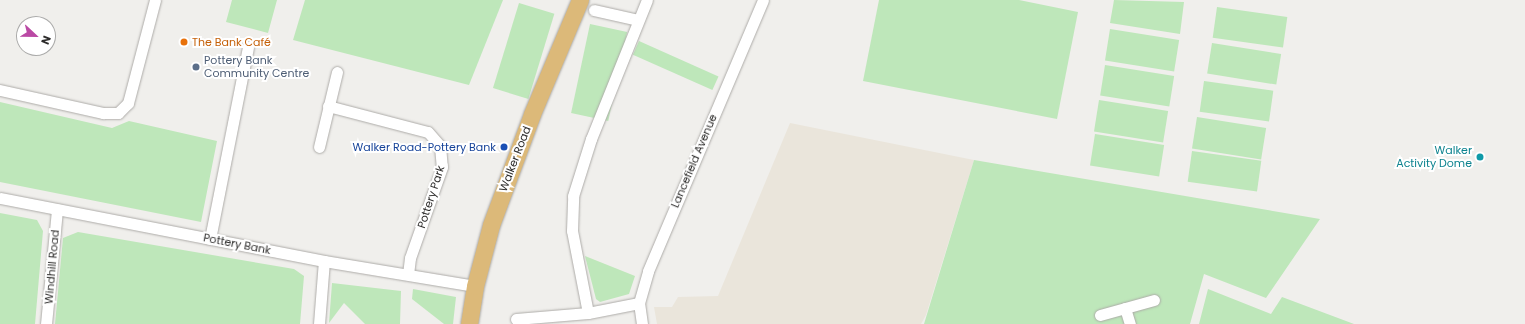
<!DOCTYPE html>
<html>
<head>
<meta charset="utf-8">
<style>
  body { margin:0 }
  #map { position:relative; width:1525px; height:324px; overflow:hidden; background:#f0efec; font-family:Poppins,sans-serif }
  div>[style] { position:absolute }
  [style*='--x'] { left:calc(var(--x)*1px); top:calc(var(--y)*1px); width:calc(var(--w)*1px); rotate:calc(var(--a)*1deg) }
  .built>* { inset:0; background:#eae5db }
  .green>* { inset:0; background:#bee7ba; transform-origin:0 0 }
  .roads { filter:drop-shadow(0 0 1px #adaba8) drop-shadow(0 0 1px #adaba8) }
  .minor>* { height:11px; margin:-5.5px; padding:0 5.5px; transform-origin:5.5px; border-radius:5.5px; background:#fff }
  .primary>* { height:17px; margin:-8.5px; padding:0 8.5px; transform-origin:8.5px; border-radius:8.5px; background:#dcb979 }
  .dots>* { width:11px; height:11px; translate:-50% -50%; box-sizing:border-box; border:2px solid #fff; border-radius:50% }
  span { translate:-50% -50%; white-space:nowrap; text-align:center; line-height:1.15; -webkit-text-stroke:4px #fff; paint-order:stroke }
  .food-label { font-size:11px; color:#c56008 }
  .left { translate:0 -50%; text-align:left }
  .service-label { font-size:11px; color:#4e5e75 }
  .transit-label { font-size:11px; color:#164399 }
  .right { translate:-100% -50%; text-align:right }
  .culture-label { font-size:11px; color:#0d838f }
  .street-label { font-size:11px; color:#2d2c2b }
  .north { position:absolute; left:16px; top:16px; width:40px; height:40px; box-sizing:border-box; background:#fff; border:1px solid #ababaa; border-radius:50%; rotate:112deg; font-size:11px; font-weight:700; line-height:16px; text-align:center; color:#2d2c2b }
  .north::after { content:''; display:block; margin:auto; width:14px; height:18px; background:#ba49a4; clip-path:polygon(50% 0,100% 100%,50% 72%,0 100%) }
</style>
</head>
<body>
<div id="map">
  <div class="built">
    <i style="clip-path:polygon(790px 123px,974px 160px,926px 315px,921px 324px,657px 324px,654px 307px,672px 307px,678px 297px,718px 296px)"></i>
  </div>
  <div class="green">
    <i style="clip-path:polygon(232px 0,277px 0,268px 33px,226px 22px)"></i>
    <i style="clip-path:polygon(305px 0,503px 0,469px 85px,293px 40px)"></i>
    <i style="clip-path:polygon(879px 0,1019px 0,1078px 12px,1057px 119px,863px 81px)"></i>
    <i style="clip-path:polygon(1114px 0,1184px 2px,1180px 34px,1110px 23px)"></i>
    <i style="left:519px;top:3px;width:37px;height:89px;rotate:17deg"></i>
    <i style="left:1217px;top:7px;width:71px;height:31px;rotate:8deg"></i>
    <i style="left:590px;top:24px;width:38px;height:91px;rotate:12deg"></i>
    <i style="left:1110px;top:29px;width:70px;height:32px;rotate:9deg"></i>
    <i style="left:639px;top:41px;width:87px;height:15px;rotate:24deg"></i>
    <i style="left:1212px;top:43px;width:70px;height:31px;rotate:9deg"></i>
    <i style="left:1105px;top:65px;width:70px;height:31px;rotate:9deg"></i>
    <i style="left:1204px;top:81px;width:70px;height:31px;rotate:8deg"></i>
    <i style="left:1099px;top:100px;width:70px;height:32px;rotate:9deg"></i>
    <i style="clip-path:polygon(0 102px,112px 128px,129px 121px,217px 141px,201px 222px,0 182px)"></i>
    <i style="left:1197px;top:117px;width:70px;height:32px;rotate:9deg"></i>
    <i style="left:1095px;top:134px;width:70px;height:32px;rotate:9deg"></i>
    <i style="left:1192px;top:151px;width:70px;height:31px;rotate:8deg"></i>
    <i style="clip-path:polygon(974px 160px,1320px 219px,1266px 298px,1204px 274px,1190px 324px,924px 324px)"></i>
    <i style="clip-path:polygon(0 213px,37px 220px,43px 231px,35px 324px,0 324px)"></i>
    <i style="clip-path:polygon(78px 232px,294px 269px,304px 276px,300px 324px,55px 324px,63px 238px)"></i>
    <i style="clip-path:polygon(585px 256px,635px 276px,629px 294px,600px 302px,596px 299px)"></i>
    <i style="clip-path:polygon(332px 283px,401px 291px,400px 324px,365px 324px,344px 303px,329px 323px)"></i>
    <i style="clip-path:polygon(413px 289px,456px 297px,453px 324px,444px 324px,412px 299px)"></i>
    <i style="clip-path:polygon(1208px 289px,1271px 314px,1282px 297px,1354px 324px,1199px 324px)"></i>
  </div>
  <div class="roads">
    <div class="minor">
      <i style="--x:594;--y:10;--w:45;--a:12.8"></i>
      <i style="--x:0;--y:90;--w:106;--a:12.6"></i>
      <i style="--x:103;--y:113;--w:15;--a:0"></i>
      <i style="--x:118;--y:113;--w:14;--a:-45"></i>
      <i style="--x:128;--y:103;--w:106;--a:-75.3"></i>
      <i style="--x:328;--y:106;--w:103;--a:14.6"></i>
      <i style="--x:428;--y:132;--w:18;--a:49"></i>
      <i style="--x:440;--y:146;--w:21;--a:85"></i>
      <i style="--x:442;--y:167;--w:96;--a:109.4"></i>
      <i style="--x:410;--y:258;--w:16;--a:97"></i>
      <i style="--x:319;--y:147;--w:77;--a:-76.5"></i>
      <i style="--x:0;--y:198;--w:330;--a:11"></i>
      <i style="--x:324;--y:261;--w:153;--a:9.4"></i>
      <i style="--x:210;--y:239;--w:196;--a:-78.8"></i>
      <i style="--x:1125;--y:308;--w:17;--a:73"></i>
      <i style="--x:588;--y:313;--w:84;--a:-101"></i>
      <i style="--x:572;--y:231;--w:35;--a:-88"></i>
      <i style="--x:573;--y:196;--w:60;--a:-72.5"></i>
      <i style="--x:591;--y:139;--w:150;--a:-68.1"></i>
      <i style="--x:1100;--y:315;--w:56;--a:-15.5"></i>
      <i style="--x:516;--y:319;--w:72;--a:-4.8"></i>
      <i style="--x:588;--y:313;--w:52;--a:-11.1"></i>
      <i style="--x:46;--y:324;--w:115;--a:-84.5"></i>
      <i style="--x:319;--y:324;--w:63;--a:-85.5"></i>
      <i style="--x:642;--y:324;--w:21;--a:-98"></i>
      <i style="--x:639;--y:303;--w:33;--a:-74"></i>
      <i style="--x:648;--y:271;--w:294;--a:-67"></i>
    </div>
    <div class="primary">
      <i style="--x:469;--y:324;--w:38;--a:-81"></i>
      <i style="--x:475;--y:286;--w:63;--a:-75.3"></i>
      <i style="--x:491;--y:225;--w:118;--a:-69.7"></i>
      <i style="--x:532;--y:114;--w:124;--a:-67.2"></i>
    </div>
  </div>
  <div class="dots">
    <i style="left:184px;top:42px;background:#e8710a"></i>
    <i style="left:196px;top:67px;background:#5c6f8a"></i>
    <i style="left:504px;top:147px;background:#1a4fb4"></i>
    <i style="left:1480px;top:157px;background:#0f9aa8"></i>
  </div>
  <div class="food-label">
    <span class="left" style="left:192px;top:42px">The Bank Café</span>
  </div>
  <div class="service-label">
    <span class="left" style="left:204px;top:67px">Pottery Bank<br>Community Centre</span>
  </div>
  <div class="transit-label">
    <span class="right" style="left:496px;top:147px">Walker Road-Pottery Bank</span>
  </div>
  <div class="culture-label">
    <span class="right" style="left:1472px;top:157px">Walker<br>Activity Dome</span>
  </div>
  <div class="street-label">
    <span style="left:515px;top:159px;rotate:-69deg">Walker Road</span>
    <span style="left:694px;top:161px;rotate:-67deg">Lancefield Avenue</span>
    <span style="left:431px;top:197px;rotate:-72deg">Pottery Park</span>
    <span style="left:237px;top:244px;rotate:11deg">Pottery Bank</span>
    <span style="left:52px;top:267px;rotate:-85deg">Windhill Road</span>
  </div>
  <div class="north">N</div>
</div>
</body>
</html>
